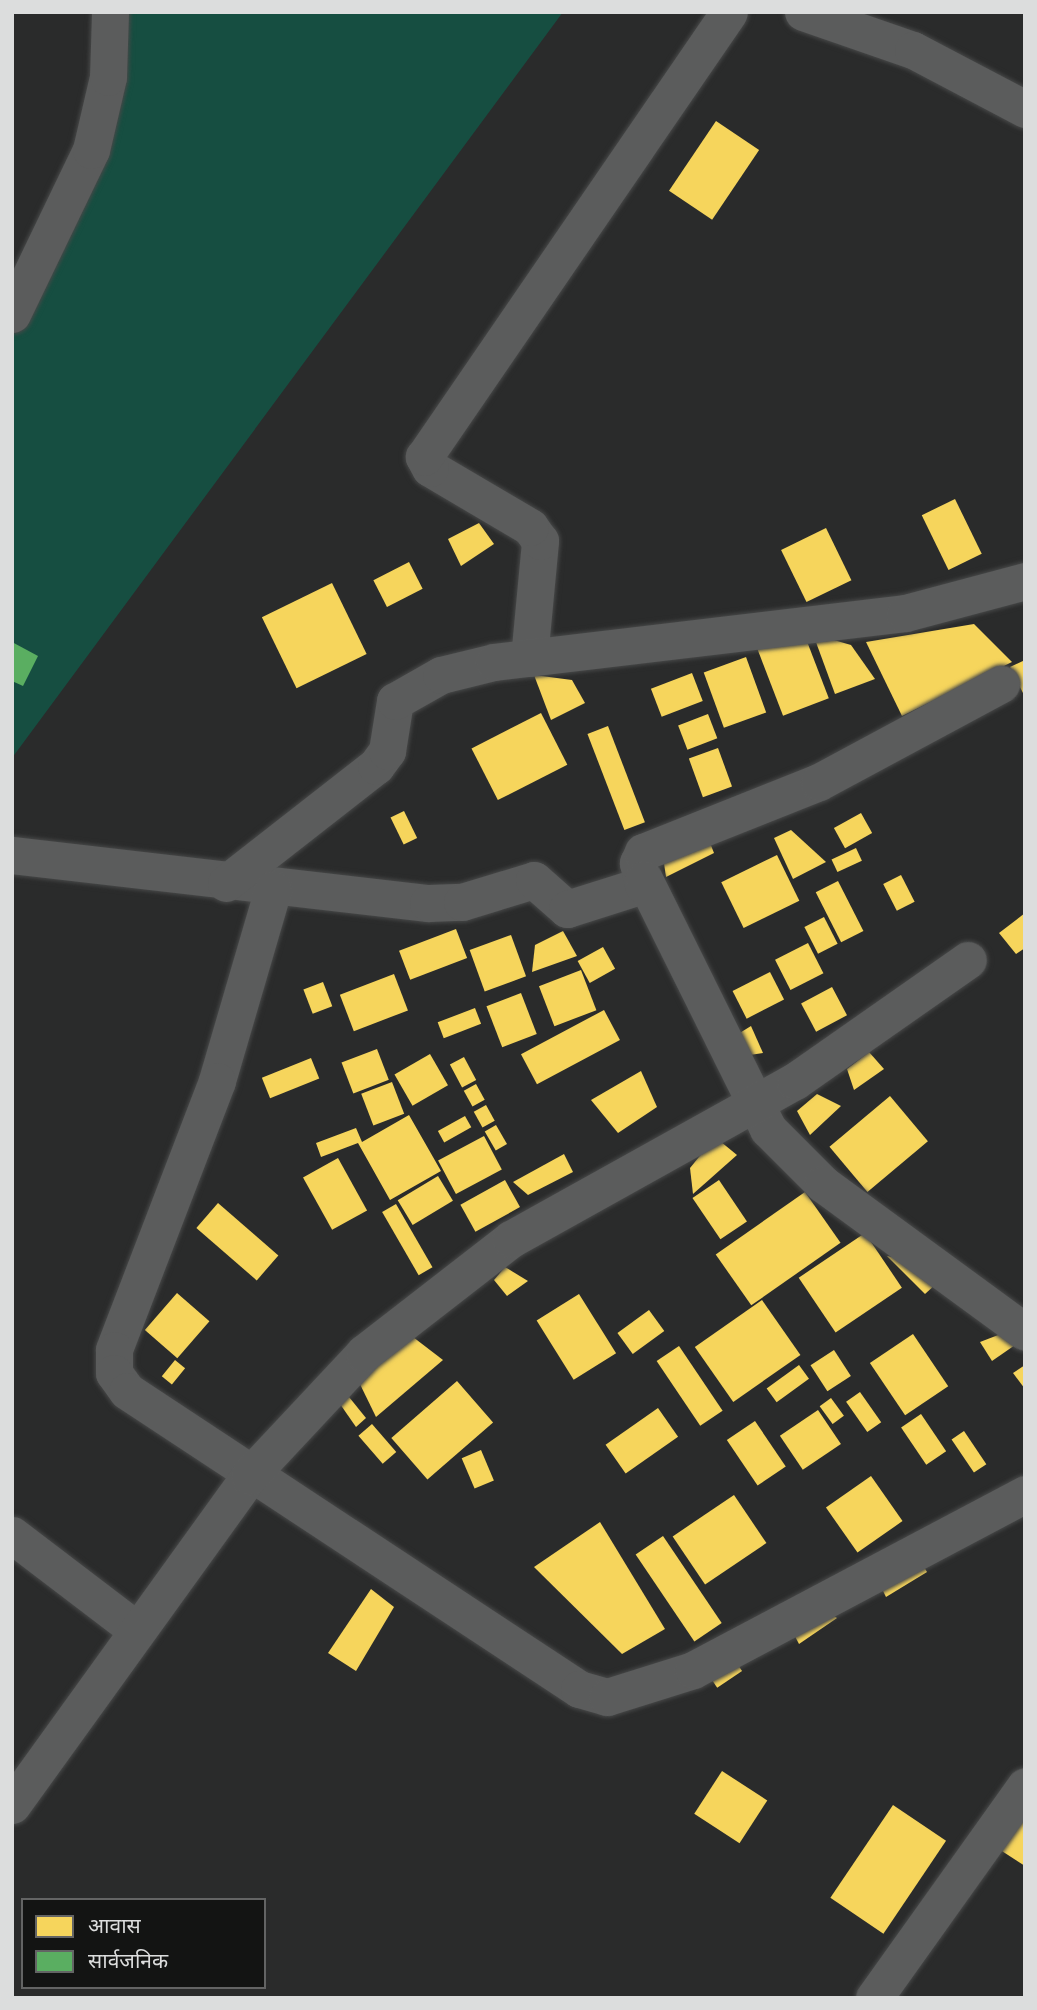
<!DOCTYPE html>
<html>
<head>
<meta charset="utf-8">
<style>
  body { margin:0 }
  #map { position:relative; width:1037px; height:2010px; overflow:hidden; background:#2a2b2b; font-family:"PT Sans","Noto Sans Devanagari",sans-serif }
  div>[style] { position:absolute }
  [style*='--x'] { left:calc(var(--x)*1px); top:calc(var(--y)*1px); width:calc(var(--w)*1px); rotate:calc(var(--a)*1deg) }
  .green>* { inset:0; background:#164e41 }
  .homes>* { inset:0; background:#f6d55c; transform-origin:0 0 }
  .public>* { inset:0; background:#5aae61 }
  .roads { filter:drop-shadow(0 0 2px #474848) drop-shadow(0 0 2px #474848) }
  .minor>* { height:37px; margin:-18.5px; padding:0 18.5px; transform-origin:18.5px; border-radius:18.5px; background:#5b5c5c }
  span { translate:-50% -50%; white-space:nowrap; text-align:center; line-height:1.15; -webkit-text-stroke:7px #131413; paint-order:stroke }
  .frame { position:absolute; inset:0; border:14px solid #dcdddd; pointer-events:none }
  .legend { position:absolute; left:21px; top:1898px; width:245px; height:91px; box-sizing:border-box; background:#131413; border:2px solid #636464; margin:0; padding:9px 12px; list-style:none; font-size:21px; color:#dcdddd }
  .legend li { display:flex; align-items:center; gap:14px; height:35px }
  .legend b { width:35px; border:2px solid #636464 }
</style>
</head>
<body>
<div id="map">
  <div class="green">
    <i style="clip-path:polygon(99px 12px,563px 12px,12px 758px,12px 288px,91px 181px)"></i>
  </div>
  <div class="homes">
    <i style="left:716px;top:121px;width:52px;height:84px;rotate:34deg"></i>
    <i style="left:955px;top:499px;width:61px;height:37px;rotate:64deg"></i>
    <i style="clip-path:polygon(479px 523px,494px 544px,461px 566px,448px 539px)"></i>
    <i style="left:826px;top:528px;width:58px;height:50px;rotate:64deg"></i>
    <i style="left:409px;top:562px;width:30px;height:40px;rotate:63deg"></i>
    <i style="left:332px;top:583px;width:79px;height:78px;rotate:64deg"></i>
    <i style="clip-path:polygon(974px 624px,1012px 662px,902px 716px,866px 642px)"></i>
    <i style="left:803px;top:631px;width:72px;height:49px;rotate:69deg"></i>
    <i style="clip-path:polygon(813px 634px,851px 645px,875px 679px,835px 694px)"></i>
    <i style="left:746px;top:657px;width:59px;height:45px;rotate:70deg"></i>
    <i style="clip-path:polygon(1025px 660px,1025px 697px,1010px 667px)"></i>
    <i style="left:692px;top:673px;width:30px;height:44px;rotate:69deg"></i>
    <i style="clip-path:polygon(534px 675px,572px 680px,585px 703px,551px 720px)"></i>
    <i style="left:541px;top:713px;width:58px;height:78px;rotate:63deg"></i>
    <i style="left:708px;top:714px;width:26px;height:32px;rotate:69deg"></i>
    <i style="left:608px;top:726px;width:103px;height:22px;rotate:69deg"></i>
    <i style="left:718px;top:748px;width:41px;height:31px;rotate:70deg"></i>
    <i style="left:404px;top:811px;width:30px;height:15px;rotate:64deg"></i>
    <i style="left:861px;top:813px;width:23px;height:31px;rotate:61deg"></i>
    <i style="clip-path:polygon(791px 830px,826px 862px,793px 879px,774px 838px)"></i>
    <i style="clip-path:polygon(708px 838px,714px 853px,666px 877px,663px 857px)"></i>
    <i style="left:856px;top:848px;width:14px;height:27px;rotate:65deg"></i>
    <i style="left:777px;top:855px;width:51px;height:62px;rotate:64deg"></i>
    <i style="left:901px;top:875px;width:30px;height:20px;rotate:63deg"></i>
    <i style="left:838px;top:881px;width:56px;height:25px;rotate:63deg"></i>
    <i style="clip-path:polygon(1025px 913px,1025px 948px,1016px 954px,999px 933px)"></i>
    <i style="left:824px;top:917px;width:30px;height:22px;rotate:63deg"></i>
    <i style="left:456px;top:929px;width:31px;height:61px;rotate:69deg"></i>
    <i style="clip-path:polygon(563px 931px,577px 956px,532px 972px,535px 945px)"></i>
    <i style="left:511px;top:935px;width:44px;height:44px;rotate:70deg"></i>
    <i style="left:808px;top:943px;width:34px;height:37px;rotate:63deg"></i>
    <i style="left:603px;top:947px;width:25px;height:29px;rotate:61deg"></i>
    <i style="left:581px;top:970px;width:43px;height:45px;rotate:69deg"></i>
    <i style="left:770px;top:972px;width:31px;height:42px;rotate:63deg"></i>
    <i style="left:394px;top:974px;width:39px;height:58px;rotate:69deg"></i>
    <i style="left:323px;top:982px;width:26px;height:21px;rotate:69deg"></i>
    <i style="left:832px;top:987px;width:32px;height:35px;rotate:62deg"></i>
    <i style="left:521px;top:993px;width:44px;height:37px;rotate:69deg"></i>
    <i style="left:475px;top:1008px;width:17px;height:40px;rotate:69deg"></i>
    <i style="left:604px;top:1010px;width:34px;height:94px;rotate:62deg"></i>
    <i style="clip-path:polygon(751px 1026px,763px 1053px,750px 1055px,738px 1034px)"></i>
    <i style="left:377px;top:1049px;width:33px;height:38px;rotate:69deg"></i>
    <i style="clip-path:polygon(869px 1052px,884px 1069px,854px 1090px,847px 1069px)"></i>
    <i style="left:430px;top:1054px;width:36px;height:41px;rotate:60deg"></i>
    <i style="left:464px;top:1057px;width:26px;height:16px;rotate:62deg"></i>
    <i style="left:311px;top:1058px;width:22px;height:53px;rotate:68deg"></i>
    <i style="clip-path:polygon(641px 1071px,657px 1107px,618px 1133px,591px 1100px)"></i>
    <i style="left:392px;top:1082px;width:34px;height:33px;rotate:69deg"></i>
    <i style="left:476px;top:1084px;width:18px;height:14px;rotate:61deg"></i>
    <i style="clip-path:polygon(817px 1094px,841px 1106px,810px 1135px,797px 1111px)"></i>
    <i style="left:890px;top:1096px;width:59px;height:79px;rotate:50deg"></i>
    <i style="left:486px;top:1105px;width:18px;height:14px;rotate:61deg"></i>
    <i style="clip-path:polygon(409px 1115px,441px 1171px,390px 1200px,358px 1143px,321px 1157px,316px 1143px,356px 1128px,362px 1142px)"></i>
    <i style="left:465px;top:1116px;width:13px;height:31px;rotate:61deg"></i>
    <i style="left:496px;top:1125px;width:22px;height:13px;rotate:60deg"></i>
    <i style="left:484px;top:1136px;width:38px;height:52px;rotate:62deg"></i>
    <i style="clip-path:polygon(715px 1137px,737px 1155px,693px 1194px,690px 1168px)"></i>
    <i style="clip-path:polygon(564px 1154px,573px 1172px,528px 1195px,513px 1182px)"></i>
    <i style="left:338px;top:1158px;width:60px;height:40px;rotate:61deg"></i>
    <i style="left:438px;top:1176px;width:29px;height:47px;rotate:59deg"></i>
    <i style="left:505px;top:1180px;width:31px;height:51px;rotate:61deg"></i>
    <i style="left:719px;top:1180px;width:50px;height:32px;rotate:56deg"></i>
    <i style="left:805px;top:1192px;width:62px;height:109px;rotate:55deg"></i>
    <i style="left:218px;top:1203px;width:80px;height:33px;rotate:41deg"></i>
    <i style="left:396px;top:1204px;width:73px;height:16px;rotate:60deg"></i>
    <i style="left:865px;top:1233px;width:66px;height:80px;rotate:56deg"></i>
    <i style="clip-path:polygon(887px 1256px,910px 1260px,936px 1284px,925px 1294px)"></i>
    <i style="clip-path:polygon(505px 1267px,528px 1281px,507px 1296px,494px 1280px)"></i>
    <i style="left:177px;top:1293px;width:43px;height:49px;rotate:41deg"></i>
    <i style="left:579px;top:1294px;width:70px;height:50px;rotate:58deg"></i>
    <i style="left:762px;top:1300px;width:67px;height:82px;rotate:55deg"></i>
    <i style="left:649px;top:1310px;width:26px;height:39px;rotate:54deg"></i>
    <i style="clip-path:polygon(1006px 1332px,1018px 1343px,992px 1361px,980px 1342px)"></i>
    <i style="left:913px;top:1334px;width:63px;height:52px;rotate:56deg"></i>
    <i style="clip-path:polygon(413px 1337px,443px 1360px,376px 1417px,356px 1376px)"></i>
    <i style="left:679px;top:1346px;width:78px;height:27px;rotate:56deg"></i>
    <i style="left:834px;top:1350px;width:31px;height:28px;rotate:57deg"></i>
    <i style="left:175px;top:1360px;width:13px;height:21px;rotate:39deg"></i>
    <i style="left:799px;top:1365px;width:17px;height:40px;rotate:54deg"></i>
    <i style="clip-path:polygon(1025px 1365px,1025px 1389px,1013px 1373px)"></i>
    <i style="left:457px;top:1381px;width:55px;height:87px;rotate:49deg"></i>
    <i style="left:860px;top:1392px;width:37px;height:17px;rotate:55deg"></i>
    <i style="clip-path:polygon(349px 1397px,366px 1418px,356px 1427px,340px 1404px)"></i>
    <i style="left:831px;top:1398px;width:22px;height:14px;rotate:54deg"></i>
    <i style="left:658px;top:1408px;width:35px;height:64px;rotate:55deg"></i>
    <i style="left:818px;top:1410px;width:41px;height:46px;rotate:56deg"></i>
    <i style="left:921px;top:1414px;width:45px;height:24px;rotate:56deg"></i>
    <i style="left:755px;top:1421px;width:55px;height:34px;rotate:56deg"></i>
    <i style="left:372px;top:1424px;width:37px;height:18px;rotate:49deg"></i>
    <i style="left:964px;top:1431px;width:40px;height:15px;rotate:56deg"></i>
    <i style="left:481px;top:1450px;width:33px;height:21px;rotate:67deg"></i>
    <i style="left:871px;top:1476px;width:55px;height:55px;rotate:55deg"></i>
    <i style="left:734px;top:1495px;width:58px;height:74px;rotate:56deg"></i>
    <i style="clip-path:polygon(600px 1522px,665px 1629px,622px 1654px,534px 1567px)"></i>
    <i style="left:663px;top:1536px;width:105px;height:33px;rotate:56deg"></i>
    <i style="clip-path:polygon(918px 1557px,927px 1572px,886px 1597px,877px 1579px)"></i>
    <i style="clip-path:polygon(371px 1589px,394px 1607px,356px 1671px,328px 1653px)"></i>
    <i style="clip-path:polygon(824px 1609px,837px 1618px,799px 1644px,790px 1627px)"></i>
    <i style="left:732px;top:1656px;width:18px;height:30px;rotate:56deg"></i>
    <i style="left:722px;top:1771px;width:54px;height:51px;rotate:33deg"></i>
    <i style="left:893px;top:1805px;width:64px;height:112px;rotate:34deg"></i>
    <i style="clip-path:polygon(1011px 1813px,1025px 1821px,1025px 1866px,991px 1844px)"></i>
  </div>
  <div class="public">
    <i style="clip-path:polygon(12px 642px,38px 656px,23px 686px,12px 681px)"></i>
  </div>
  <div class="roads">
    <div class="minor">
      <i style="--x:803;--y:12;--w:116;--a:19.1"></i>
      <i style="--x:913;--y:50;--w:127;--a:27.8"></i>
      <i style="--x:12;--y:314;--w:182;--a:-64.3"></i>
      <i style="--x:91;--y:150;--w:75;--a:-76.9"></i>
      <i style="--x:108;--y:77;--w:65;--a:-88.2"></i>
      <i style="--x:529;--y:658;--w:118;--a:-84.6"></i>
      <i style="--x:540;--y:541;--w:17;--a:-126"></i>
      <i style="--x:530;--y:527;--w:116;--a:-149.5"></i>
      <i style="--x:430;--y:468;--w:13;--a:-119"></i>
      <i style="--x:424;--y:457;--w:539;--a:-55.57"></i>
      <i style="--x:12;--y:855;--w:419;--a:6.6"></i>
      <i style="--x:428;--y:903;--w:34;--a:-2"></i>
      <i style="--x:462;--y:902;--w:75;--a:-17"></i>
      <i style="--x:534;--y:880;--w:44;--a:41.3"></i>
      <i style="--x:567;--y:909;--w:80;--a:-17.5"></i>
      <i style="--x:643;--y:885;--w:23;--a:-103"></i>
      <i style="--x:638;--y:863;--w:12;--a:-66"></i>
      <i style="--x:643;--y:852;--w:189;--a:-21.7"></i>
      <i style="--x:819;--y:782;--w:207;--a:-28.3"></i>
      <i style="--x:644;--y:879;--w:279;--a:63.6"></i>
      <i style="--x:768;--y:1129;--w:78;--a:45"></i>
      <i style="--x:823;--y:1184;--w:250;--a:36.2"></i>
      <i style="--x:226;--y:883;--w:190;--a:-38"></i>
      <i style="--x:376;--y:766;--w:19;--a:-54"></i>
      <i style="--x:387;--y:751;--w:51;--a:-80.9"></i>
      <i style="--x:395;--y:701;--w:53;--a:-29.5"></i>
      <i style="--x:441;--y:675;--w:55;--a:-13.8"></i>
      <i style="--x:494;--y:662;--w:414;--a:-6.8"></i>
      <i style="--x:905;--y:613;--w:124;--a:-14.9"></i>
      <i style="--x:273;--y:889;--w:200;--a:106.3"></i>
      <i style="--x:217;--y:1081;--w:288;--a:111"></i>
      <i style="--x:114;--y:1350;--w:23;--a:90"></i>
      <i style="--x:114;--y:1373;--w:22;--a:54"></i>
      <i style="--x:127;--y:1391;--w:541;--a:33.4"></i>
      <i style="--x:579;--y:1689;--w:29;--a:16"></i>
      <i style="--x:607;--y:1697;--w:90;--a:-17.4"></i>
      <i style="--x:693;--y:1670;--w:376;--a:-27.9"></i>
      <i style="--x:12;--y:1535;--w:153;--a:37.3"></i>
      <i style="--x:12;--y:1805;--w:405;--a:-54.2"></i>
      <i style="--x:249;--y:1476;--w:168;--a:-46.9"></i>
      <i style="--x:364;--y:1353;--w:186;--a:-37.8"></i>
      <i style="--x:511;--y:1239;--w:325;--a:-29.1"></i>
      <i style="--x:795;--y:1081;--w:211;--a:-35"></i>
      <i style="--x:874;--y:1998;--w:260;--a:-54.5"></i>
    </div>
  </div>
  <div class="frame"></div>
  <ul class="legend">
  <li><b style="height:19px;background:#f6d55c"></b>आवास</li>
  <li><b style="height:19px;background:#5aae61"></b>सार्वजनिक</li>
  </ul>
</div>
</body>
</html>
